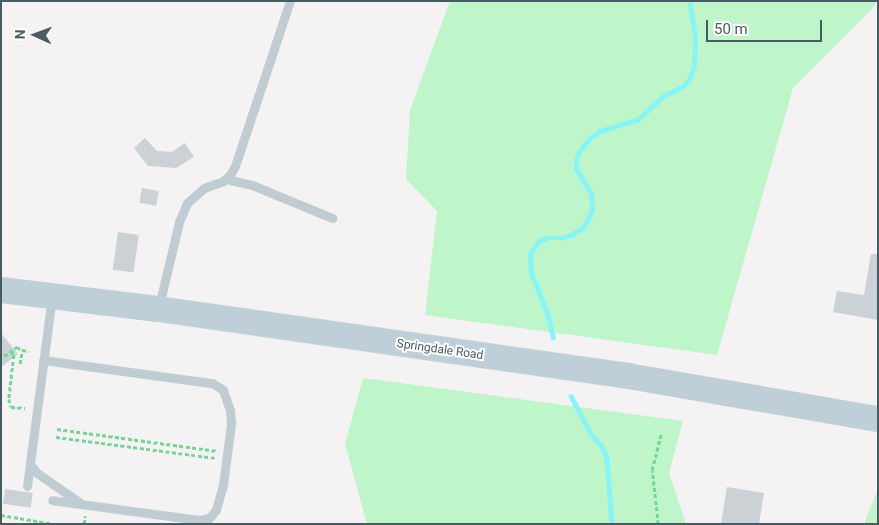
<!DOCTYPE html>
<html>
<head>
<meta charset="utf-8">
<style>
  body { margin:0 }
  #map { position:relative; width:879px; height:525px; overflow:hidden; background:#f5f2f3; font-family:Roboto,sans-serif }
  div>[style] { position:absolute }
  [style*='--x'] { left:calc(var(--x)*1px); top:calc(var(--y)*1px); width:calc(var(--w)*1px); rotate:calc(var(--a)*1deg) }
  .green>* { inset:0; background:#bef5c9 }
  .stream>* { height:4.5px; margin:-2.25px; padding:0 2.25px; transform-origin:2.25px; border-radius:2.25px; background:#86f5f7 }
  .building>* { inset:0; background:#cbd1d5; transform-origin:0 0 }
  .path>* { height:2.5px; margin-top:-1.25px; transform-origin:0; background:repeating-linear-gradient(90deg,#71d891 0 4px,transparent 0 6.5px) }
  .service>* { height:9px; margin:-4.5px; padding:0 4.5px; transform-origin:4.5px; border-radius:4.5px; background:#bfcdd3 }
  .secondary>* { height:26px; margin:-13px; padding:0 13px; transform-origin:13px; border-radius:13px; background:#becfd8 }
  span { translate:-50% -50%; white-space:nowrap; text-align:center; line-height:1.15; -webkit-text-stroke:4px #fff; paint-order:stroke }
  .street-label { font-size:12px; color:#475b63 }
  .frame { position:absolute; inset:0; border:2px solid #475b63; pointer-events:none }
  .north { position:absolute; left:10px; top:10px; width:50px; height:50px; -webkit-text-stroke:4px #fff; paint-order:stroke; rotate:272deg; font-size:14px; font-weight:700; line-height:20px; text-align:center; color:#475b63 }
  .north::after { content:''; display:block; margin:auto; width:18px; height:22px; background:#475b63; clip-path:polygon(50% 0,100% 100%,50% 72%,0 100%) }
  .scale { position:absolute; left:706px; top:20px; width:116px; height:22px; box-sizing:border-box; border:2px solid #475b63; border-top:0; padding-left:6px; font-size:15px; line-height:18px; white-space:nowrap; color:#475b63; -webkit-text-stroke:4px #fff; paint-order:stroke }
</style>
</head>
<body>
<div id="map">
  <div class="green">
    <i style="clip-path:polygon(450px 1px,875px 1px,875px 6px,793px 88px,717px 355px,425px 315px,437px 211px,406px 179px,410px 110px)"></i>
    <i style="clip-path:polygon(363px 378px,683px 421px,669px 473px,686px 524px,367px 524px,345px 444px)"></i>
    <i style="clip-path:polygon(878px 489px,878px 524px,864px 524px)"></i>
  </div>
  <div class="stream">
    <i style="--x:553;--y:338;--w:23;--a:-103"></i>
    <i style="--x:548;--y:316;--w:46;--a:-111.6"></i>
    <i style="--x:531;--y:273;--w:19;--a:-93"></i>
    <i style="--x:530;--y:254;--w:16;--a:-55"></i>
    <i style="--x:539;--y:241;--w:8;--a:-23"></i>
    <i style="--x:546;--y:238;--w:16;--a:0"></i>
    <i style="--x:562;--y:238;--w:12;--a:-20"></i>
    <i style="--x:573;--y:234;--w:12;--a:-35"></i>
    <i style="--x:583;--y:227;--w:11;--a:-56"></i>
    <i style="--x:589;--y:218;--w:10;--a:-73"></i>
    <i style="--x:592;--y:208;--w:14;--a:-94"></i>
    <i style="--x:591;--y:194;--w:29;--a:-121"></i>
    <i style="--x:576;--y:169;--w:8;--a:-90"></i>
    <i style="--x:576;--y:161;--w:8;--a:-76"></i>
    <i style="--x:578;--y:153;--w:19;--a:-51"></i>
    <i style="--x:590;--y:138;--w:12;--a:-35"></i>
    <i style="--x:600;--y:131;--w:39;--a:-17"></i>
    <i style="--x:637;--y:120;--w:38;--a:-42"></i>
    <i style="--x:665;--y:95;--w:19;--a:-25"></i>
    <i style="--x:682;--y:87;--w:10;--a:-45"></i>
    <i style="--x:689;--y:80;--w:14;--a:-69"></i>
    <i style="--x:694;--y:67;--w:30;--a:-88"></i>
    <i style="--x:695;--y:37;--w:36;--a:-99"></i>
    <i style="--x:571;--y:396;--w:43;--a:62.2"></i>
    <i style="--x:591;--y:434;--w:18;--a:49"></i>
    <i style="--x:603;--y:448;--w:11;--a:68"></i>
    <i style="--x:607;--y:458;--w:66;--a:85.7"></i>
  </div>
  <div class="building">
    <i style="clip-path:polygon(145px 138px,157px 151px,172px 152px,185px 143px,194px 157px,176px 168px,148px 166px,134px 148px)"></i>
    <i style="left:142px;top:188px;width:17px;height:15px;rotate:10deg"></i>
    <i style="left:118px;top:232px;width:21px;height:38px;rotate:8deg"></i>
    <i style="clip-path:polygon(871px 254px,878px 254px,878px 320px,833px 312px,837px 291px,864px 295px)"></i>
    <i style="clip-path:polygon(1px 333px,18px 354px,1px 367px)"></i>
    <i style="clip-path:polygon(727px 487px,764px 493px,759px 524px,721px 524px)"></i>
    <i style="left:5px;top:489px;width:28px;height:15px;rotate:8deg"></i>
  </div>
  <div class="path">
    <i style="--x:11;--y:351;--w:5;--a:53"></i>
    <i style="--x:14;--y:355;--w:44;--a:96.5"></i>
    <i style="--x:9;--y:399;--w:8;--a:76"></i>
    <i style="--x:11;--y:407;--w:14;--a:4"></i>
    <i style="--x:4;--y:356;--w:16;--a:-35"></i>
    <i style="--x:17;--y:347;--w:6;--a:31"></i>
    <i style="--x:22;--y:350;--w:7;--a:8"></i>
    <i style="--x:20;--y:364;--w:14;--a:-82"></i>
    <i style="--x:57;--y:429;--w:162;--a:7.8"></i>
    <i style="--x:56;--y:437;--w:160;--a:7.5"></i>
    <i style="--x:1;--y:515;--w:54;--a:9.6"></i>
    <i style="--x:84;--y:524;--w:8;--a:-83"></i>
    <i style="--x:658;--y:524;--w:54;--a:-96.3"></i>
    <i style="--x:652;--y:470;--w:37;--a:-76"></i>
  </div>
  <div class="service">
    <i style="--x:226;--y:179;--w:27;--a:13"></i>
    <i style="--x:252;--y:185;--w:87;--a:22.4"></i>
    <i style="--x:159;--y:306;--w:86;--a:-76.6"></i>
    <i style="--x:179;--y:222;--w:21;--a:-67"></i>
    <i style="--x:187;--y:203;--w:23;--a:-41"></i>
    <i style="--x:204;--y:188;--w:20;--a:-20"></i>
    <i style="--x:223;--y:181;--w:9;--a:-41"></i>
    <i style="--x:230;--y:175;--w:10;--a:-61"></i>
    <i style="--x:235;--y:166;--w:174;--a:-71.6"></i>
    <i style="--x:43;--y:360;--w:171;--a:7.8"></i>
    <i style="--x:212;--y:383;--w:13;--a:32"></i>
    <i style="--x:223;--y:390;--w:21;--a:71"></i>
    <i style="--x:230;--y:410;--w:14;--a:86"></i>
    <i style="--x:231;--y:424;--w:62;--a:97.5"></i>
    <i style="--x:223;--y:485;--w:26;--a:106"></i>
    <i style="--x:216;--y:510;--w:11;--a:131"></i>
    <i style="--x:209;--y:518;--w:10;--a:169"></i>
    <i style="--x:199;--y:520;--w:148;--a:-172.3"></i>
    <i style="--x:30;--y:464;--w:11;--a:52"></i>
    <i style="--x:37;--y:473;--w:51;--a:34.6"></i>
    <i style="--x:27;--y:486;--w:191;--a:-82.5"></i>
  </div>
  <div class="secondary">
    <i style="--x:1;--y:290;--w:158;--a:6.9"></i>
    <i style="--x:158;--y:309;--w:475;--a:8.1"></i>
    <i style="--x:628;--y:376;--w:254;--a:9.8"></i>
  </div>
  <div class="street-label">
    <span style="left:440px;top:350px;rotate:8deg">Springdale Road</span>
  </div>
  <div class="frame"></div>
  <div class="north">N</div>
  <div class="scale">50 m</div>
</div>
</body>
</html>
